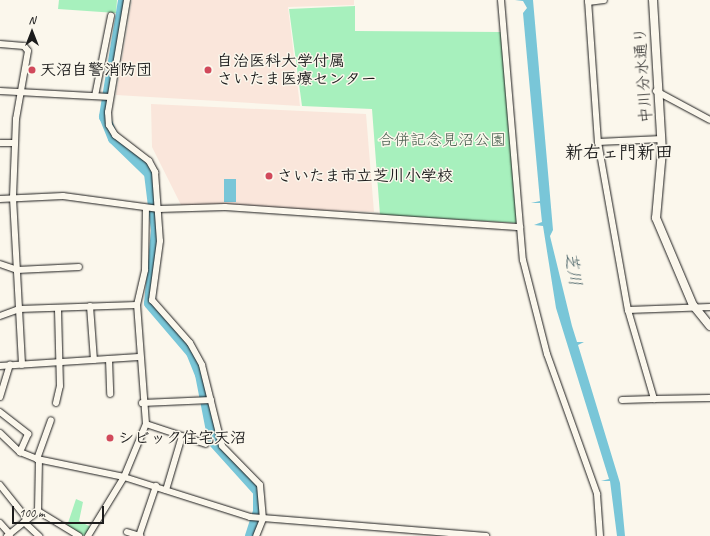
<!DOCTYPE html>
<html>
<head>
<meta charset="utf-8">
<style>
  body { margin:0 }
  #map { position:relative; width:710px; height:536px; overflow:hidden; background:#fbf7ec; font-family:Caveat,"Klee One",sans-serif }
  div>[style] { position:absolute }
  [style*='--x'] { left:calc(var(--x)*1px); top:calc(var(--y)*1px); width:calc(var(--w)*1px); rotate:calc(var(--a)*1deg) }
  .built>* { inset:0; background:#fae6db }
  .green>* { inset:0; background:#a7f0bd }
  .water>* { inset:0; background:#79c6d8; transform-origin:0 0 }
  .river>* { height:11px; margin:-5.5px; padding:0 5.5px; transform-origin:5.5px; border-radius:5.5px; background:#79c6d8 }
  .roads { filter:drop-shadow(0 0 1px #1c1c1c) drop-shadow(0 0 1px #1c1c1c) }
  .street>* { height:6px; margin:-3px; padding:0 3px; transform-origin:3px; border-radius:3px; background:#fbf7ec }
  .secondary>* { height:8px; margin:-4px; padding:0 4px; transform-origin:4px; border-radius:4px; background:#fbf7ec }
  .dots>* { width:11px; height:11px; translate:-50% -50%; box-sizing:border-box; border:2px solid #fbf7ec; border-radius:50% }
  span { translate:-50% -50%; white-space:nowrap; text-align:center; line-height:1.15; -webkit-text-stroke:3px #fbf7ec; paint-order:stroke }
  .poi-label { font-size:16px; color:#1c1c1c; font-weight:700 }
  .left { translate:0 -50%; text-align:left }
  .street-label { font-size:16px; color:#1c1c1c }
  .park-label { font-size:16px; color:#465c4c }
  .water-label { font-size:17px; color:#3d585e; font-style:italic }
  .quarter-label { font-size:18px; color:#1c1c1c; font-weight:700 }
  .north { position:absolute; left:12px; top:12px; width:40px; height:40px; -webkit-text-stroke:3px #fbf7ec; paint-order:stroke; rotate:0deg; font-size:11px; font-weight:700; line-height:16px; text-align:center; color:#1c1c1c }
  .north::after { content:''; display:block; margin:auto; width:14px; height:18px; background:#1c1c1c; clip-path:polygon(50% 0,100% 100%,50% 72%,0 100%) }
  .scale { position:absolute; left:12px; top:506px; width:92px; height:18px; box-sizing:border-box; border:2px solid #1c1c1c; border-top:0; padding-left:5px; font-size:12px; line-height:14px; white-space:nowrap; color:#1c1c1c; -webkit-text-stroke:3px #fbf7ec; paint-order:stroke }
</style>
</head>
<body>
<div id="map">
  <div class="built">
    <i style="clip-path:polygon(132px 0,354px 0,354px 5px,288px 7px,300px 106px,116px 95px)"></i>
    <i style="clip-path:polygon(151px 104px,366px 114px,374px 212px,181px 205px,152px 147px)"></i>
  </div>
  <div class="green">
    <i style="clip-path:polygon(59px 0,117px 0,116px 13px,58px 9px)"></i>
    <i style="clip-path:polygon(355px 6px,355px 31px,502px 32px,517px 223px,380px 215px,372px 109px,302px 106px,289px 9px)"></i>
    <i style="clip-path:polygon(76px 499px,83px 502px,79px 521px,91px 527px,84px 536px,67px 526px)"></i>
  </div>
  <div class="water">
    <i style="clip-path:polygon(515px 0,533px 0,553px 230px,550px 236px,572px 326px,577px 342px,584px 342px,578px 345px,620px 483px,625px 536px,617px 536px,610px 481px,601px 481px,609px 479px,556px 308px,543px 226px,534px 225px,542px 222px,540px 203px,531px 203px,540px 201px,523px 13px,527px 8px,523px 1px)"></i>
    <i style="left:224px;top:179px;width:12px;height:23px"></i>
  </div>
  <div class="river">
    <i style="--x:123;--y:0;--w:118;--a:99.3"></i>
    <i style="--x:104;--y:116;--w:24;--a:68"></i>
    <i style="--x:113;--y:138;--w:50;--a:44.2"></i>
    <i style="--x:149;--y:173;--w:57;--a:83"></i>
    <i style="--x:156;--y:230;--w:73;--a:95.5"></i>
    <i style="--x:149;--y:303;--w:65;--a:49.4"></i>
    <i style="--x:191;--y:352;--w:24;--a:68"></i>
    <i style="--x:200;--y:374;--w:68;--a:79"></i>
    <i style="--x:213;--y:441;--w:67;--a:48"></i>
    <i style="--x:258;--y:491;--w:20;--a:90"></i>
    <i style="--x:258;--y:511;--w:26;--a:108"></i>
  </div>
  <div class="roads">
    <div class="street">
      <i style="--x:127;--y:0;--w:114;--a:99.6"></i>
      <i style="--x:108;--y:112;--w:13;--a:86"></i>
      <i style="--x:109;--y:125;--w:12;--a:59"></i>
      <i style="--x:115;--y:135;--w:43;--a:37.4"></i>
      <i style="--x:149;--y:161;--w:13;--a:61"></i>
      <i style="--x:155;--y:172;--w:69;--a:85.9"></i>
      <i style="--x:160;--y:241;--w:60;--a:97.7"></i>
      <i style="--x:152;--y:300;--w:57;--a:48.5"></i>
      <i style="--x:190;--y:343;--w:25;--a:61"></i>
      <i style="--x:202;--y:365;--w:83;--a:76.1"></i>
      <i style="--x:222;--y:446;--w:54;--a:45.7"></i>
      <i style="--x:260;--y:485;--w:34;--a:85"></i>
      <i style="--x:263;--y:519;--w:18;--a:112"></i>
      <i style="--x:501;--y:0;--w:261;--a:85.2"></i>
      <i style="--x:523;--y:260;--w:97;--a:75.7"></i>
      <i style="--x:547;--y:354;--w:149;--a:70.3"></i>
      <i style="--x:597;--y:494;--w:42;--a:85.9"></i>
      <i style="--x:588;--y:0;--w:142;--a:86"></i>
      <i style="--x:598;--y:142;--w:171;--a:79.9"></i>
      <i style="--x:628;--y:310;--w:93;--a:73.7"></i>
      <i style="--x:654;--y:399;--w:56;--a:-1"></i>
      <i style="--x:588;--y:2;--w:16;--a:-7"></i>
      <i style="--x:0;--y:44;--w:24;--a:5"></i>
      <i style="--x:24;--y:46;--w:6;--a:51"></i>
      <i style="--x:28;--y:51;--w:69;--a:100"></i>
      <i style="--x:16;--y:119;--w:79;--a:92.2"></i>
      <i style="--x:13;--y:198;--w:167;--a:86.9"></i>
      <i style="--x:0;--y:91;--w:110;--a:3.1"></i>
      <i style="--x:656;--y:91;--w:61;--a:28.2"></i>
      <i style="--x:95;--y:96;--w:82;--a:-78.7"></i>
      <i style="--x:598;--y:142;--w:64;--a:-2.7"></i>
      <i style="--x:0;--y:143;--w:15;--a:0"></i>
      <i style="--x:0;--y:199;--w:63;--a:-2.7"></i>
      <i style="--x:63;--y:196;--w:97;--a:7.7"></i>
      <i style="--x:159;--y:209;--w:66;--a:-1.7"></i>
      <i style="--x:225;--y:207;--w:296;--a:3.9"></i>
      <i style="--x:0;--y:264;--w:18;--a:19"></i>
      <i style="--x:17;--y:270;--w:62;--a:-2.8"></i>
      <i style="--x:90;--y:306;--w:54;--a:85.8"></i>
      <i style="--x:628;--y:310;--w:82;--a:-2.1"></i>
      <i style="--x:0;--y:316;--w:20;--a:-20"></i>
      <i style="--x:19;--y:309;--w:118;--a:-1.9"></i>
      <i style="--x:109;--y:359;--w:35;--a:88"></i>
      <i style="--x:0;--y:366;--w:139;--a:-3.7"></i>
      <i style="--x:0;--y:397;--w:34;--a:-73"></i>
      <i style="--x:622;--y:400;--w:32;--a:-2"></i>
      <i style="--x:56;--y:403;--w:17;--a:-77"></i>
      <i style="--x:60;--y:386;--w:78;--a:-91.5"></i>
      <i style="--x:142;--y:403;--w:69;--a:-2.5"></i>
      <i style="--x:0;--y:412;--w:36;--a:38"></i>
      <i style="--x:28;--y:434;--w:20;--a:114"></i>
      <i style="--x:146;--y:424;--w:63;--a:18.4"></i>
      <i style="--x:0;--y:433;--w:28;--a:44"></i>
      <i style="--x:20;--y:452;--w:18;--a:22"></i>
      <i style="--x:37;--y:459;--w:89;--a:11.7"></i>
      <i style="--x:124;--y:477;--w:132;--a:17.6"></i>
      <i style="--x:250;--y:517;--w:237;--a:4.6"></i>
      <i style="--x:37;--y:459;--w:41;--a:-70.3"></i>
      <i style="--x:0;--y:485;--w:43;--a:51.5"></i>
      <i style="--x:166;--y:490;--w:56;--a:-73.5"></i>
      <i style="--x:38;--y:511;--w:48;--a:31.4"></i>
      <i style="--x:24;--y:522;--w:21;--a:43"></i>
      <i style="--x:0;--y:523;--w:15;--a:48"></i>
      <i style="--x:127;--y:532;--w:14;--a:17"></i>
      <i style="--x:7;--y:536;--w:40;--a:-39"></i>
      <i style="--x:38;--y:511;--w:51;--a:-88.9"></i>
      <i style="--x:88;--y:536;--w:69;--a:-58.6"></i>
      <i style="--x:124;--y:477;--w:57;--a:-67.5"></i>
      <i style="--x:146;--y:424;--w:119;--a:-94.3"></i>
      <i style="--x:137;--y:305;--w:36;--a:-77"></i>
      <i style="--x:145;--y:270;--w:62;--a:-89.1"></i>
      <i style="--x:139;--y:536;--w:53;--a:-71.2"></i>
    </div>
    <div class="secondary">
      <i style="--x:653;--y:0;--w:151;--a:86.6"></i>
      <i style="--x:662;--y:151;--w:67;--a:95.1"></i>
      <i style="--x:656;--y:218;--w:95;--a:67"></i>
      <i style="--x:693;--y:305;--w:27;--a:51"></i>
    </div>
  </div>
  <div class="dots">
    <i style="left:32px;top:70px;background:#d1495b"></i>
    <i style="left:208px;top:70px;background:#d1495b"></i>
    <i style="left:269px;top:176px;background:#d1495b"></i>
    <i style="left:110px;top:438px;background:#d1495b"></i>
  </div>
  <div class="poi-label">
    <span class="left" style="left:217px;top:70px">自治医科大学付属<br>さいたま医療センター</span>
    <span class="left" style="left:40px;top:70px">天沼自警消防団</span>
    <span class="left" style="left:277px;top:176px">さいたま市立芝川小学校</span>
    <span class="left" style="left:118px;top:438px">シビック住宅天沼</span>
  </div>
  <div class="street-label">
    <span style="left:643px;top:75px;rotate:-94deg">中川分水通り</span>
  </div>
  <div class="park-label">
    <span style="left:442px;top:140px">合併記念見沼公園</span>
  </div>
  <div class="water-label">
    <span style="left:573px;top:269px;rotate:81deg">芝川</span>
  </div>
  <div class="quarter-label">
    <span style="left:619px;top:152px">新右ェ門新田</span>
  </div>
  <div class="north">N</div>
  <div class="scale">100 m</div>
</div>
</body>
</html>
